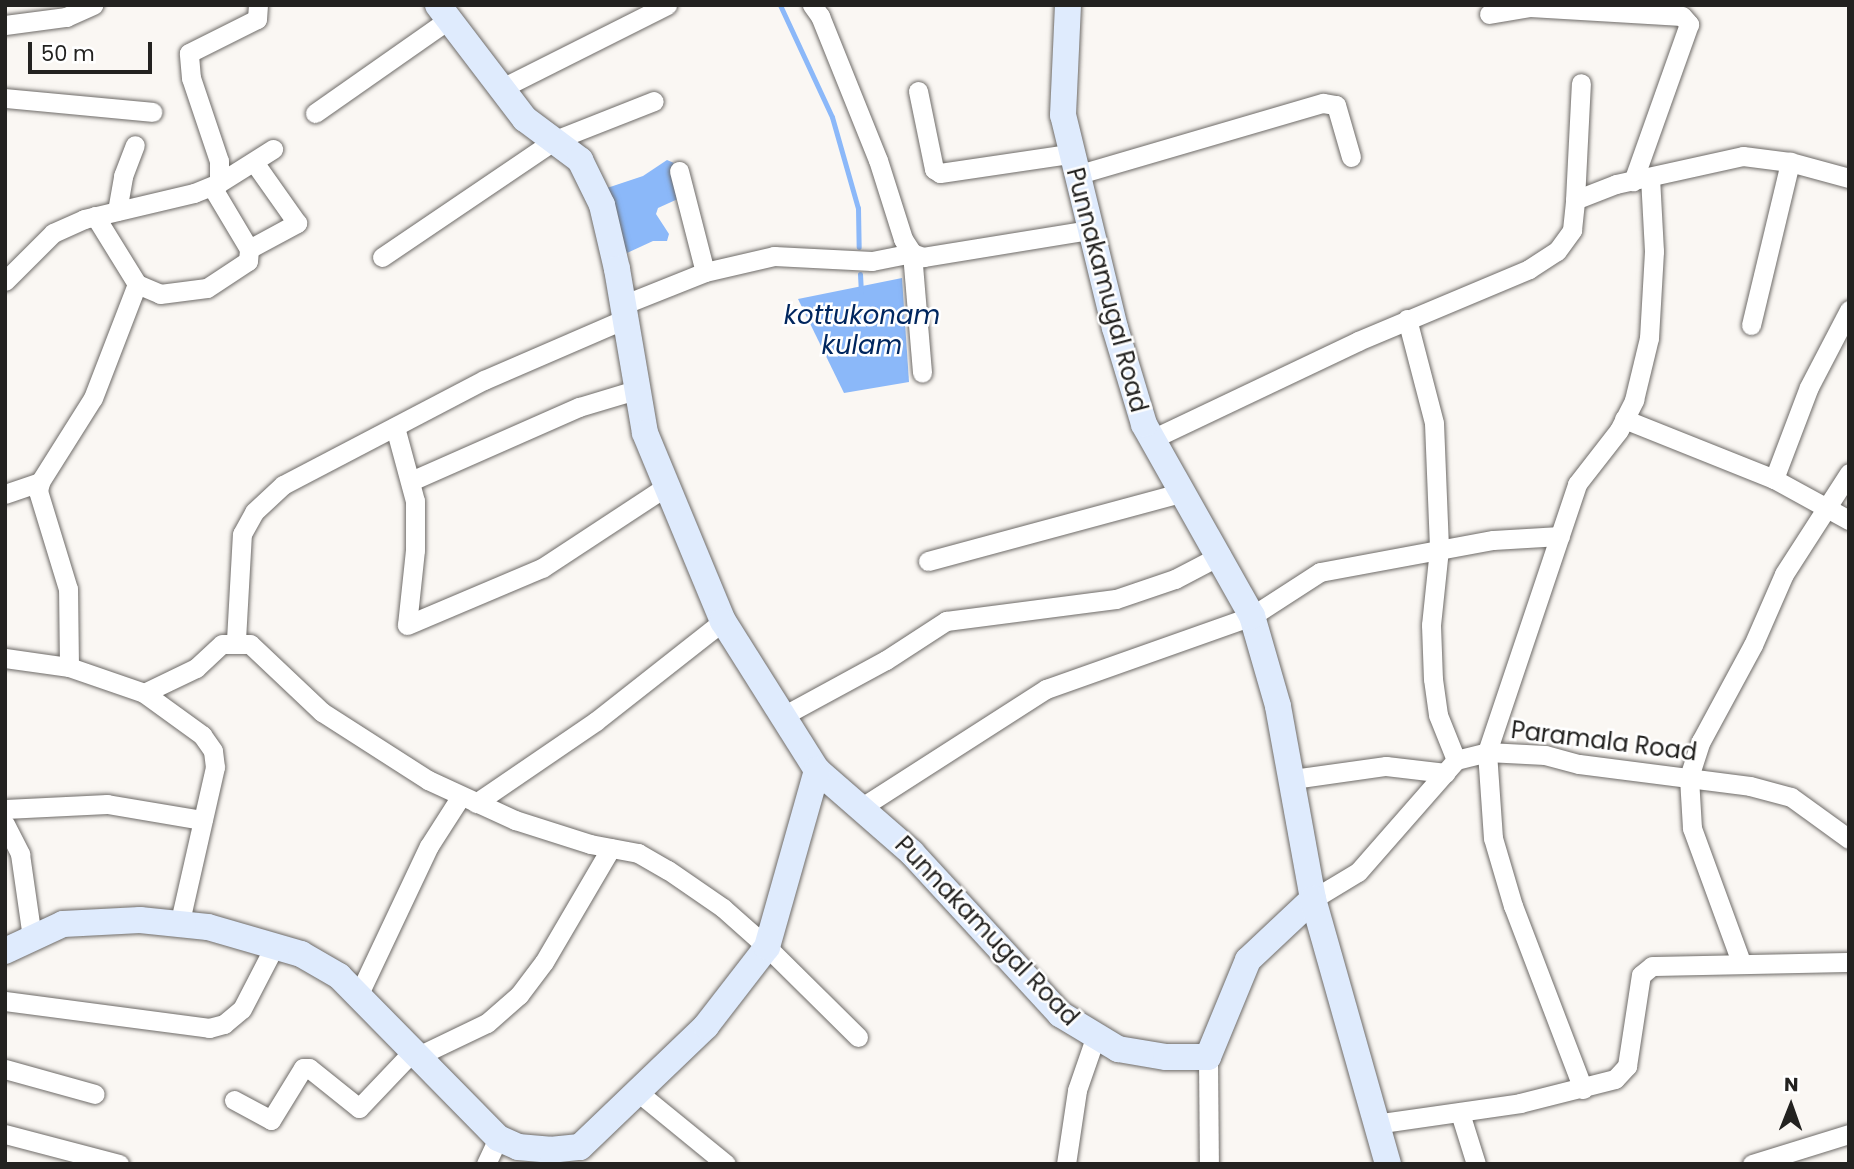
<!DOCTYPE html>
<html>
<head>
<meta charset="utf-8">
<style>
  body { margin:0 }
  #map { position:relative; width:1854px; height:1169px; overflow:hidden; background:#faf7f3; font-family:Poppins,sans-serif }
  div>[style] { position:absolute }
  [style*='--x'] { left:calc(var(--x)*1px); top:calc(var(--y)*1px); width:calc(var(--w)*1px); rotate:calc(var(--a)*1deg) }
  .water>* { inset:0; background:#8bb8f9 }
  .stream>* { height:5px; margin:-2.5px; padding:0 2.5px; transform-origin:2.5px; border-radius:2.5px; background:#8bb8f9 }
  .roads { filter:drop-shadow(0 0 2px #6e6b68) drop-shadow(0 0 2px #6e6b68) }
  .street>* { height:19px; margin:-9.5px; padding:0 9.5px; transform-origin:9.5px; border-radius:9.5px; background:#fff }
  .secondary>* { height:26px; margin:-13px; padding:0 13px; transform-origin:13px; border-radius:13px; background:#dfebfd }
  span { translate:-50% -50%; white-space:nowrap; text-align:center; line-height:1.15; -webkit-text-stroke:5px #fff; paint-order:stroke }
  .street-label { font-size:24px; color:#232220 }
  .water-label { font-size:26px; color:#00265e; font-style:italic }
  .frame { position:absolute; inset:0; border:7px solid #232220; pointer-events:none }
  .north { position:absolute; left:1756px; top:1071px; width:70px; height:70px; -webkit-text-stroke:5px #fff; paint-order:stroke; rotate:1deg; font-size:19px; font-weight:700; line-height:28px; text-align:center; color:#232220 }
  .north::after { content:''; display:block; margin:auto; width:24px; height:32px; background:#232220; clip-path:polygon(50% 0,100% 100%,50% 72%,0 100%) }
  .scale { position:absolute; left:28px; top:42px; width:124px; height:32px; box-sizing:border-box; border:4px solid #232220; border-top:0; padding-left:9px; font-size:21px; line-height:24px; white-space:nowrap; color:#232220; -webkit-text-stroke:5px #fff; paint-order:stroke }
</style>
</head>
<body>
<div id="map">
  <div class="water">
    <i style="clip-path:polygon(667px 160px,674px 163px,670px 169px,680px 198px,658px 208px,656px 214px,669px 234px,667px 241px,653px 241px,627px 253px,601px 190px,643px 176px)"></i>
    <i style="clip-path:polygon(902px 278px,909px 382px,844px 393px,798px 299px)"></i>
  </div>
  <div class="stream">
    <i style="--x:780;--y:5;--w:123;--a:65.1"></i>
    <i style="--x:832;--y:117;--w:95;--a:74.1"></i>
    <i style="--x:858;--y:208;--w:39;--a:89"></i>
    <i style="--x:860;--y:274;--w:18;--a:87"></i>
  </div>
  <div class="roads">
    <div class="street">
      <i style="--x:812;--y:5;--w:14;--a:54"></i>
      <i style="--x:820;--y:16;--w:155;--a:68.1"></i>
      <i style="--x:878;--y:160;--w:83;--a:72.4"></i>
      <i style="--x:903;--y:239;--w:17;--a:57"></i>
      <i style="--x:912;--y:253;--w:12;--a:20"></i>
      <i style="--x:923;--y:257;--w:169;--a:-9.2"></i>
      <i style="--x:1489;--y:14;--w:42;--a:-9.7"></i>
      <i style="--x:1530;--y:7;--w:152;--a:3.4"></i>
      <i style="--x:1682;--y:16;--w:11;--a:49"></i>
      <i style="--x:1689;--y:24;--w:167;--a:109.6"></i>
      <i style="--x:5;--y:25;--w:62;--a:-7.5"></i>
      <i style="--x:66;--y:17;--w:30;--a:-24"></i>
      <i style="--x:500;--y:89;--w:187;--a:-26.7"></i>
      <i style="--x:918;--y:91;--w:80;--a:78.4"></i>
      <i style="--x:934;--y:169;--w:7;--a:34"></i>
      <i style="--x:940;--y:173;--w:130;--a:-8.4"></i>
      <i style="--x:5;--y:98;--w:148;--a:5.4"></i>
      <i style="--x:315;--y:113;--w:162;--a:-35"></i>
      <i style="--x:679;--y:171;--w:104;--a:75.6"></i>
      <i style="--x:1076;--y:175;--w:257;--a:-16.3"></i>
      <i style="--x:1323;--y:103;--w:13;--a:9"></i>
      <i style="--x:1336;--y:105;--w:54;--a:73.9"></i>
      <i style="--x:219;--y:183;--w:64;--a:-32.2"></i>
      <i style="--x:1575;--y:200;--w:117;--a:-87.1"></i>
      <i style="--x:117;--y:211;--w:36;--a:-80"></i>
      <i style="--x:123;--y:176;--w:33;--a:-69"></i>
      <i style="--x:95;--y:216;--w:80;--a:58.3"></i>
      <i style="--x:249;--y:249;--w:55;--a:-28.4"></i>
      <i style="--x:297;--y:223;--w:75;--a:-125.2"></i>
      <i style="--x:382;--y:257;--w:209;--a:-34.1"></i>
      <i style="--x:555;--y:140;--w:106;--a:-21.5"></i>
      <i style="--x:5;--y:281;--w:68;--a:-45"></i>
      <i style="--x:53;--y:233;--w:34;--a:-24"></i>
      <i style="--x:84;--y:219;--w:113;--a:-13.3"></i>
      <i style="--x:194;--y:193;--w:27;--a:-22"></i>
      <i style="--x:219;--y:183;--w:22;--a:-90"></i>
      <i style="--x:219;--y:161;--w:88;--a:-108.6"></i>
      <i style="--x:191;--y:78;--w:25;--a:-95"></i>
      <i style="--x:189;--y:53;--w:76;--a:-26.6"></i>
      <i style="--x:257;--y:19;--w:14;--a:-86"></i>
      <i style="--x:625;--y:304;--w:86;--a:-21.8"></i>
      <i style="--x:705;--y:272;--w:71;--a:-13.1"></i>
      <i style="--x:774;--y:256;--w:98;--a:2.9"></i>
      <i style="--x:872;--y:261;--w:41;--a:-11.3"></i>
      <i style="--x:912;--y:253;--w:120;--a:85.2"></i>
      <i style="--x:1407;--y:319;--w:107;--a:75.4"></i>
      <i style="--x:1434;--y:423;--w:126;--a:87.7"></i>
      <i style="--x:1439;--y:549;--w:76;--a:96"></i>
      <i style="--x:1431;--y:625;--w:54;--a:87.9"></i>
      <i style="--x:1433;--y:679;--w:36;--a:82"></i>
      <i style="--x:1438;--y:715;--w:48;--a:68.2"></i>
      <i style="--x:1751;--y:325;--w:168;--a:-76.5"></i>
      <i style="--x:1624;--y:419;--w:162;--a:21.8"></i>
      <i style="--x:1774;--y:479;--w:85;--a:28.7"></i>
      <i style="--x:395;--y:427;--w:77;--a:74.9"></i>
      <i style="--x:415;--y:501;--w:49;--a:90"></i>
      <i style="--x:415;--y:550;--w:75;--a:96.1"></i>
      <i style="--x:407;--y:625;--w:147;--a:-22.9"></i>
      <i style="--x:542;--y:568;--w:149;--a:-33.3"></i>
      <i style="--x:1152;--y:439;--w:228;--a:-25.4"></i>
      <i style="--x:1358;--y:341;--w:186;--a:-22.8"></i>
      <i style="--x:1529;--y:269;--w:33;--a:-33"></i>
      <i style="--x:1557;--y:251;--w:26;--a:-54"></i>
      <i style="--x:1572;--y:230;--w:30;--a:-84"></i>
      <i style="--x:1575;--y:200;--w:44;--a:-21.3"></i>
      <i style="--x:1616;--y:184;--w:130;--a:-12.4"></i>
      <i style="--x:1743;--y:156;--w:47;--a:7.3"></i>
      <i style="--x:1790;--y:162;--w:61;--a:15.2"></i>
      <i style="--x:1774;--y:479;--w:98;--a:-69.2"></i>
      <i style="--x:1809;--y:387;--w:87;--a:-62.5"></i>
      <i style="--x:411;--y:481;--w:184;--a:-23.8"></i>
      <i style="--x:579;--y:407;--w:63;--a:-16.7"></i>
      <i style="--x:5;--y:494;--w:37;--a:-19"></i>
      <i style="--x:928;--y:561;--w:264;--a:-15.1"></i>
      <i style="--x:236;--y:640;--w:106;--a:-86.8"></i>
      <i style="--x:242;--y:534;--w:25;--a:-61"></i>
      <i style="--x:254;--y:512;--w:40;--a:-43"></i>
      <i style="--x:283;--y:485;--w:227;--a:-27.6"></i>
      <i style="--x:484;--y:380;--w:156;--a:-23.4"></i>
      <i style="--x:5;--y:658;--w:65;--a:8"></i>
      <i style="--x:69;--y:667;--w:79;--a:19.1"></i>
      <i style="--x:144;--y:693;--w:58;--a:-25.7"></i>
      <i style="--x:196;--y:668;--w:35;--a:-43"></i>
      <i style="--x:222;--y:644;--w:28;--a:0"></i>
      <i style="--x:250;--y:644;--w:99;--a:43.4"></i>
      <i style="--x:322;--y:712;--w:126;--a:32.7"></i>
      <i style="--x:428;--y:780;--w:96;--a:24.7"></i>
      <i style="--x:515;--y:820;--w:79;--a:17.7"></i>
      <i style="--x:590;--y:844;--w:49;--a:10.6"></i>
      <i style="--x:638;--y:853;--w:34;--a:30"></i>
      <i style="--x:668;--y:870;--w:67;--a:34.6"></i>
      <i style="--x:723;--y:908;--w:59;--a:41.6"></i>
      <i style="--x:767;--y:947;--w:128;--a:44.7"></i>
      <i style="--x:69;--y:667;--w:78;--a:-90.7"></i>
      <i style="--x:68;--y:589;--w:102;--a:-107"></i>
      <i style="--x:38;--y:491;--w:9;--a:-77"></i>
      <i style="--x:40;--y:482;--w:99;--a:-57.8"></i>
      <i style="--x:93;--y:398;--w:122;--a:-68.9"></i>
      <i style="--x:137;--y:284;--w:25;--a:23"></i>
      <i style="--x:160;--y:294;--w:47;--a:-7.3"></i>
      <i style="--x:207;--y:288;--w:49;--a:-33.4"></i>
      <i style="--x:248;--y:261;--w:12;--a:-85"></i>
      <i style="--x:249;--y:249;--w:72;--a:-120.8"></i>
      <i style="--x:144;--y:693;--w:72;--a:35.9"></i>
      <i style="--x:202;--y:735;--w:19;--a:55"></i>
      <i style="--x:213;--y:751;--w:16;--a:83"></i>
      <i style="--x:215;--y:767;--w:158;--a:102.8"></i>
      <i style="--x:781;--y:717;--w:119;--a:-28.5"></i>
      <i style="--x:886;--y:660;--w:72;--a:-33"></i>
      <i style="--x:946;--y:621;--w:171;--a:-7.4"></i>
      <i style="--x:1116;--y:599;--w:62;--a:-18.7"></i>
      <i style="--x:1175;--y:579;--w:52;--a:-27.6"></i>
      <i style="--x:1293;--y:779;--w:94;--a:-8"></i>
      <i style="--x:1386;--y:766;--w:60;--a:6.7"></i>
      <i style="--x:476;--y:803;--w:145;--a:-34.3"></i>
      <i style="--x:596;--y:721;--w:162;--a:-38.2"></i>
      <i style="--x:862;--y:807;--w:219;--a:-32.7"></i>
      <i style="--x:1046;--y:689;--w:219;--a:-19.5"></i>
      <i style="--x:1252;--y:616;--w:81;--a:-32.9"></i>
      <i style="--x:1320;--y:572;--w:176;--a:-10.5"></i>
      <i style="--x:1493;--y:540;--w:67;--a:-3.4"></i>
      <i style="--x:5;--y:809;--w:102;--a:-2.8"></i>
      <i style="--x:107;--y:804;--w:97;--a:9.5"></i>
      <i style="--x:5;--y:824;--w:34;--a:63"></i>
      <i style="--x:20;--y:854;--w:84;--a:81.8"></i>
      <i style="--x:1313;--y:899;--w:52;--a:-31"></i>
      <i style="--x:1358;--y:872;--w:149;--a:-48.8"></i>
      <i style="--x:1456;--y:760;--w:32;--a:-14"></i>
      <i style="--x:1487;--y:752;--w:58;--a:3"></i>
      <i style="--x:1545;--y:755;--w:35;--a:15"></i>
      <i style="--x:1579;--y:764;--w:172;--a:7.3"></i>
      <i style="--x:1750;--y:786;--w:42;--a:15"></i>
      <i style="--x:1791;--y:797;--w:72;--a:35.9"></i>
      <i style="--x:1741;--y:962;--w:143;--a:-110.1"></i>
      <i style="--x:1692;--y:828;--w:51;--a:-93.4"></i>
      <i style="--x:1689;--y:777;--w:38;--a:-72"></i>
      <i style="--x:1701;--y:741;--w:109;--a:-61.6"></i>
      <i style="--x:1753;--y:645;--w:77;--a:-66.4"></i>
      <i style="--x:1784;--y:574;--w:120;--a:-57.2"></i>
      <i style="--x:358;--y:996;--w:166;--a:-64.7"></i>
      <i style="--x:429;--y:846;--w:59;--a:-57.4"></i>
      <i style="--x:5;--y:1001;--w:206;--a:7.5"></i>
      <i style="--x:209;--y:1028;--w:16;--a:-15"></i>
      <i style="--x:224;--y:1024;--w:23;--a:-40"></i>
      <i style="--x:242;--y:1009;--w:72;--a:-62.7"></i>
      <i style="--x:418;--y:1056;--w:76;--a:-25.6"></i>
      <i style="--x:487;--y:1023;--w:43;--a:-41.2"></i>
      <i style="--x:519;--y:995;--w:41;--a:-52.9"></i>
      <i style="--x:544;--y:962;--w:132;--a:-59.6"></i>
      <i style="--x:1208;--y:1057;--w:107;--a:89.5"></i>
      <i style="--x:5;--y:1069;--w:93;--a:15.5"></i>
      <i style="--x:1583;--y:1089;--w:196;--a:-110.9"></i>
      <i style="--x:1513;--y:906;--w:71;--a:-106.4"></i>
      <i style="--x:1493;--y:838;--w:86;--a:-94"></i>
      <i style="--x:1487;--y:752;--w:283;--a:-71.4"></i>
      <i style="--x:1577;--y:484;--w:68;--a:-52.1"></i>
      <i style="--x:1619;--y:430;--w:34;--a:-63"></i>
      <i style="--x:1634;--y:400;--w:64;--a:-76.4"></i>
      <i style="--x:1649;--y:338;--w:87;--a:-86.7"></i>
      <i style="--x:1654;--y:251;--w:73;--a:-93.1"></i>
      <i style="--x:639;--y:1093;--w:112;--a:39.2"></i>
      <i style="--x:234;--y:1100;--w:42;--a:28.4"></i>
      <i style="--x:271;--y:1120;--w:61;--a:-58.4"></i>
      <i style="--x:303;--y:1068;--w:6;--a:0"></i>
      <i style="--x:309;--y:1068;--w:64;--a:38.7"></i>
      <i style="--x:359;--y:1108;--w:79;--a:-46.5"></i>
      <i style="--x:1460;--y:1113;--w:53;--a:72.6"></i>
      <i style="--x:1375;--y:1124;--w:147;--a:-8.2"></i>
      <i style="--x:1520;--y:1103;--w:98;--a:-14.2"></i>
      <i style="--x:1615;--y:1079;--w:18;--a:-47"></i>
      <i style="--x:1627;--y:1066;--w:92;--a:-81.3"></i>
      <i style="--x:1641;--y:975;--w:14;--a:-39"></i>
      <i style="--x:1652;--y:966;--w:197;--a:-1.2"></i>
      <i style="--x:5;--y:1134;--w:118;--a:14.7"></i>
      <i style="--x:486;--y:1164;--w:29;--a:-65"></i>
      <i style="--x:1066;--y:1164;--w:75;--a:-81.5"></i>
      <i style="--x:1077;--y:1090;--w:55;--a:-70.9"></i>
      <i style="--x:1752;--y:1164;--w:102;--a:-17.2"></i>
    </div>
    <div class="secondary">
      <i style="--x:438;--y:5;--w:143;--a:52.7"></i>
      <i style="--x:525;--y:119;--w:69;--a:36.7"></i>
      <i style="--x:580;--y:160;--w:50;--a:63.9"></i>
      <i style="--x:602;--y:205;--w:66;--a:76.8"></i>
      <i style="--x:617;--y:269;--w:166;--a:80.3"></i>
      <i style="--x:645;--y:433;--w:204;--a:67.5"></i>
      <i style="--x:723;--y:621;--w:176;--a:57.8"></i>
      <i style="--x:817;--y:770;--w:126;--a:41.1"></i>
      <i style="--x:912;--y:853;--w:219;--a:47.4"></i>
      <i style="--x:1060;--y:1014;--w:68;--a:31.1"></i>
      <i style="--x:1118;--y:1049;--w:49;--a:9.5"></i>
      <i style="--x:1166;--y:1057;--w:42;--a:0"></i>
      <i style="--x:1208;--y:1057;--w:105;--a:-67.6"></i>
      <i style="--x:1248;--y:960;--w:89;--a:-43.2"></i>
      <i style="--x:1313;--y:899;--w:196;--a:-100.3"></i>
      <i style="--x:1278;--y:706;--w:94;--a:-106.1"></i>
      <i style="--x:1252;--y:616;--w:220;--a:-119.4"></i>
      <i style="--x:1144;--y:424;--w:100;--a:-106.8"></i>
      <i style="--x:1115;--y:328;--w:219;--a:-103.7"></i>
      <i style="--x:1063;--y:115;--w:110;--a:-87.4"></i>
      <i style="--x:1313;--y:899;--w:275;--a:74.2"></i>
      <i style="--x:5;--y:951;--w:64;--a:-25"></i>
      <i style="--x:63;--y:924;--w:77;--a:-3"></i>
      <i style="--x:140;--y:920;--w:68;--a:5.9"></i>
      <i style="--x:208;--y:927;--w:97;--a:16.2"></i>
      <i style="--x:301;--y:954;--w:44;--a:30.1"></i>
      <i style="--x:339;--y:976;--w:227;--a:45.5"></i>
      <i style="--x:498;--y:1138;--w:22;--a:24"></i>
      <i style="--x:518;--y:1147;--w:32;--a:5"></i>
      <i style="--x:550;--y:1150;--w:30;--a:-6"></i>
      <i style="--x:580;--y:1147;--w:175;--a:-43.8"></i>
      <i style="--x:706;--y:1026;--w:100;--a:-52.3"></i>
      <i style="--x:767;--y:947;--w:184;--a:-74.2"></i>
    </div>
  </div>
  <div class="street-label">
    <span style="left:1107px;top:290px;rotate:75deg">Punnakamugal Road</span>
    <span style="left:1604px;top:741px;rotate:7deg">Paramala Road</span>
    <span style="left:987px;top:931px;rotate:46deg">Punnakamugal Road</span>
  </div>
  <div class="water-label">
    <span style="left:862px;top:331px">kottukonam<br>kulam</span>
  </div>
  <div class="frame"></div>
  <div class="north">N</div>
  <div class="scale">50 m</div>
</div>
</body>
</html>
